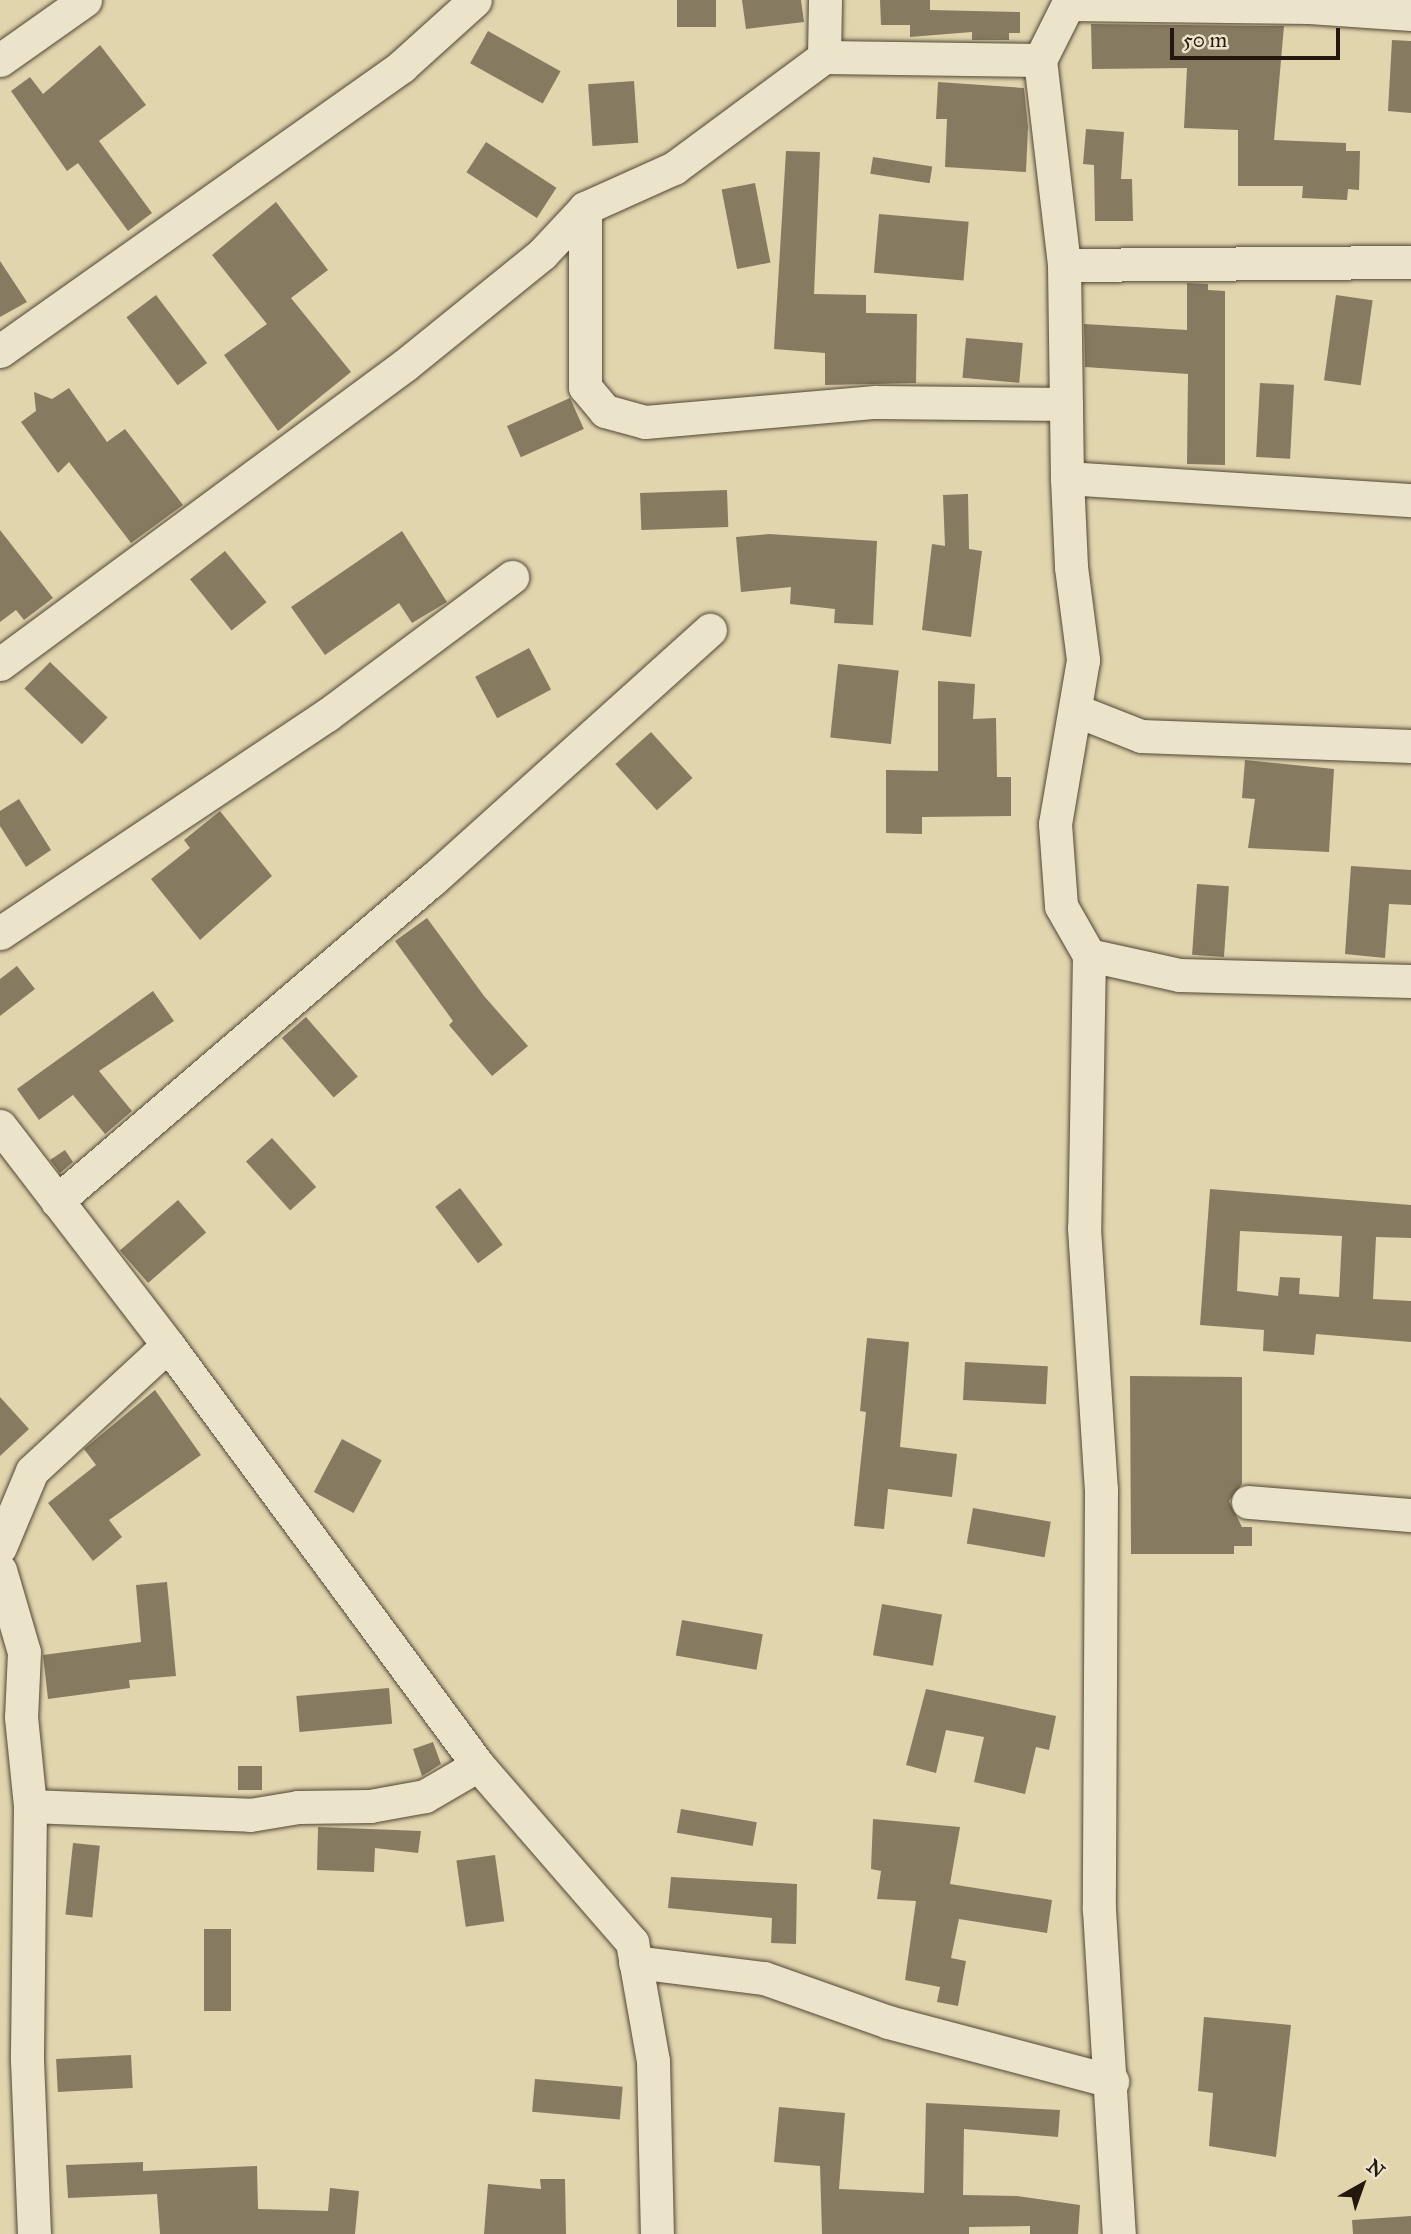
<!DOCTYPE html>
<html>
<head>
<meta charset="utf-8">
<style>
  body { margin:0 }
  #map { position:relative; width:1411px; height:2234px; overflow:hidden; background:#e1d5ae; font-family:"IM FELL Great Primer",serif }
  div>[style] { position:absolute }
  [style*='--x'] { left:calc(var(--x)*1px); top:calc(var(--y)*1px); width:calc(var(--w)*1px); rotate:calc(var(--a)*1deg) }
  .building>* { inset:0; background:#867a61; transform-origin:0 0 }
  .roads { filter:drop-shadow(0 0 2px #524636) drop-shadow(0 0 2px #524636) }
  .minor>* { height:33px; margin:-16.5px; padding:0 16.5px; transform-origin:16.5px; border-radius:16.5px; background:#ece4ca }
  span { translate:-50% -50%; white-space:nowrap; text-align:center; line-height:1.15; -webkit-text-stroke:5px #ece4ca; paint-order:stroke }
  .north { position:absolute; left:1327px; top:2150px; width:70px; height:70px; -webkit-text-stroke:5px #ece4ca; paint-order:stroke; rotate:40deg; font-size:19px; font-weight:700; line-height:28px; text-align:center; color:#23170e }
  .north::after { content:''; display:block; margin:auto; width:24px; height:32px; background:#23170e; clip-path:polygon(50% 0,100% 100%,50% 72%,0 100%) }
  .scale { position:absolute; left:1170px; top:28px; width:170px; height:32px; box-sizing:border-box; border:4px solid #23170e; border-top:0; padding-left:9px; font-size:21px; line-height:24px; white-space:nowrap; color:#23170e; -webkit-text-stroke:5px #ece4ca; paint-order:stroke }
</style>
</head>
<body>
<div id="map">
  <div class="building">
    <i style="left:677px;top:0;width:39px;height:27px"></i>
    <i style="clip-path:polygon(742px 0,801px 0,804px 22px,746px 29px)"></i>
    <i style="clip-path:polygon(880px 0,930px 0,930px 10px,1020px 12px,1020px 33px,1009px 33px,1009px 40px,972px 40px,972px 32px,910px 37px,910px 25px,881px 25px)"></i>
    <i style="clip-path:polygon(1091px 24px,1284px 26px,1274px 140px,1346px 143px,1346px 151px,1360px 151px,1359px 190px,1348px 189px,1347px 200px,1302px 198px,1303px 186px,1238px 186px,1238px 130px,1184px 128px,1187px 68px,1092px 69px)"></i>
    <i style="left:488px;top:31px;width:83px;height:37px;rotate:29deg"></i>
    <i style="clip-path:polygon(1392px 40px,1411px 41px,1411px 113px,1388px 111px)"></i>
    <i style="clip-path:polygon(100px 45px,146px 105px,99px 141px,152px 213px,128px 231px,78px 163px,67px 171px,11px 91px,30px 77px,43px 94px)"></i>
    <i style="left:634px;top:81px;width:62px;height:46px;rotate:86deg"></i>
    <i style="clip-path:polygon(938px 82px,1024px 88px,1028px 127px,1026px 172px,945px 167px,947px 119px,936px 119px)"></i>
    <i style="clip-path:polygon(1086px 129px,1124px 132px,1121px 179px,1132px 179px,1133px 221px,1095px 221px,1094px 165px,1083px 164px)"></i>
    <i style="left:486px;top:142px;width:84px;height:36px;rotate:33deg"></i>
    <i style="clip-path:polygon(786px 151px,820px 152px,814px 294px,866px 295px,866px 313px,917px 314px,916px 383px,825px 385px,825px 353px,774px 349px)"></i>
    <i style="left:873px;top:157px;width:60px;height:17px;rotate:9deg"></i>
    <i style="left:755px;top:183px;width:81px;height:34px;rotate:79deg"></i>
    <i style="clip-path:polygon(276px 202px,328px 270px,291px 298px,351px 372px,278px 431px,224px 355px,267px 324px,212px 255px)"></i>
    <i style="left:879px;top:214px;width:90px;height:59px;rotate:5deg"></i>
    <i style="clip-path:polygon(0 261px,27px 302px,0 317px)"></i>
    <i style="clip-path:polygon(1187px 283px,1208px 284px,1208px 290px,1225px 291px,1225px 465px,1187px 464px,1188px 374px,1085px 367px,1084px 324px,1187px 330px)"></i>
    <i style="left:156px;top:295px;width:85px;height:37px;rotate:53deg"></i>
    <i style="left:1336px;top:295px;width:37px;height:86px;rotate:8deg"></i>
    <i style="left:966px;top:338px;width:57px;height:40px;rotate:5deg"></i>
    <i style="left:1260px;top:383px;width:34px;height:74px;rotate:3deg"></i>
    <i style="clip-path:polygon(69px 388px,107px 442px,125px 429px,183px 505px,131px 543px,69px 462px,58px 473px,21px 422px,36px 411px,34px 392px,52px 399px)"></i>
    <i style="left:570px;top:398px;width:34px;height:69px;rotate:66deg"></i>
    <i style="left:727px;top:490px;width:37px;height:87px;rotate:88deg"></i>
    <i style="clip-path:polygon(968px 494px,969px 549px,982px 551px,971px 637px,922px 630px,932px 544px,945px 546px,943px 495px)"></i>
    <i style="clip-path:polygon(0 530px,53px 598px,24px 620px,16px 610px,0 622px)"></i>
    <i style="clip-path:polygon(402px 531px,447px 602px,412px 623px,399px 603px,325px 655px,291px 607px)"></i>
    <i style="clip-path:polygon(769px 534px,877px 541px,873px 625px,834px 623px,835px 609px,790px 604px,791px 587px,741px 592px,736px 537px)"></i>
    <i style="left:225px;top:551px;width:66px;height:45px;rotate:51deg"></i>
    <i style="left:529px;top:648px;width:47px;height:61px;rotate:62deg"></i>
    <i style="left:50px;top:662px;width:80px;height:37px;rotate:44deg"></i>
    <i style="left:838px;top:664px;width:61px;height:74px;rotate:6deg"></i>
    <i style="clip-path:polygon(938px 681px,975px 684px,973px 719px,996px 718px,997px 777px,1011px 777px,1011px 816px,922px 817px,922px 834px,886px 833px,886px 770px,938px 771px)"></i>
    <i style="left:651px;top:732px;width:62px;height:48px;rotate:48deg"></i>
    <i style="clip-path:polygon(1245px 760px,1334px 769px,1329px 852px,1248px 848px,1255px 799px,1242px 798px)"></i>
    <i style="clip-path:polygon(19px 799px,51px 850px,26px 867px,0 826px,0 811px)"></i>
    <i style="clip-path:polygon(220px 811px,272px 876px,200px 940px,151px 879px,190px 848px,184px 840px)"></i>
    <i style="clip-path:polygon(1351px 866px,1411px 870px,1411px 905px,1389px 904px,1385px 958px,1345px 954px)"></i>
    <i style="left:1197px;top:884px;width:32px;height:71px;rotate:4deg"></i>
    <i style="clip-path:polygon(427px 918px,484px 996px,528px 1046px,492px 1076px,449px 1025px,453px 1021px,395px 941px)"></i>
    <i style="clip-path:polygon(17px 966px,35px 989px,0 1016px,0 979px)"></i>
    <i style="clip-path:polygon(153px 991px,174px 1021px,99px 1071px,132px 1111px,105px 1134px,73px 1095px,39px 1120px,17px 1089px)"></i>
    <i style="left:306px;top:1017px;width:79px;height:32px;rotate:49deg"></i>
    <i style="left:272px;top:1138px;width:66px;height:35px;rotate:48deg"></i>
    <i style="clip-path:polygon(65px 1150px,73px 1162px,60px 1173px,50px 1160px)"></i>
    <i style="left:460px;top:1188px;width:71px;height:31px;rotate:53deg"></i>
    <i style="clip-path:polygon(evenodd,1210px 1189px,1411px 1205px,1411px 1238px,1376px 1237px,1373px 1299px,1411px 1301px,1411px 1342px,1316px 1334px,1314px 1355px,1263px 1351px,1264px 1330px,1200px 1325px,1210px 1189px,1240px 1231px,1342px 1236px,1339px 1297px,1299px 1294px,1300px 1278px,1280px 1277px,1278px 1296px,1237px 1291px,1240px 1231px)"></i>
    <i style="left:178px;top:1200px;width:43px;height:77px;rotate:49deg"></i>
    <i style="clip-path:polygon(867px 1338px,909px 1342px,900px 1447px,957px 1454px,952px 1497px,888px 1489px,884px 1529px,854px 1526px,866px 1412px,860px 1411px)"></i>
    <i style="left:965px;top:1362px;width:83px;height:38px;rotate:3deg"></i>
    <i style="clip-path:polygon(1130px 1376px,1242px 1377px,1242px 1484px,1229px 1501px,1242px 1527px,1252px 1527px,1252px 1546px,1234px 1546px,1234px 1554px,1131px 1554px)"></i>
    <i style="clip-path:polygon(155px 1390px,201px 1455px,109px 1520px,122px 1537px,93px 1561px,48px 1503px,96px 1465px,84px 1449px)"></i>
    <i style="clip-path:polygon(0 1397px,29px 1429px,0 1456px)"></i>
    <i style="left:342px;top:1439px;width:45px;height:60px;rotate:28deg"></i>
    <i style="left:973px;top:1508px;width:79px;height:36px;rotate:10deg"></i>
    <i style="clip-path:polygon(167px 1582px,176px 1676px,129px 1680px,130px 1688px,48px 1699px,43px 1655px,141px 1642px,136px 1585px)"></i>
    <i style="left:882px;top:1604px;width:61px;height:52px;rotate:10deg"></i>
    <i style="left:682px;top:1620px;width:82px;height:36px;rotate:10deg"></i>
    <i style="left:389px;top:1688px;width:36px;height:93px;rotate:85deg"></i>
    <i style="clip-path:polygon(926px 1689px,1056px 1716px,1049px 1750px,1036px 1747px,1025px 1794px,974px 1782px,984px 1737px,946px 1730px,936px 1773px,906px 1765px)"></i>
    <i style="clip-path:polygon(433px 1742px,441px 1764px,422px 1776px,413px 1749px)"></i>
    <i style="left:238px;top:1766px;width:24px;height:24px"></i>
    <i style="left:681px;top:1809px;width:77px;height:24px;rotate:10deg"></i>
    <i style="clip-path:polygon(873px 1819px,960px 1827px,950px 1884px,1052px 1900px,1047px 1933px,959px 1919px,951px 1958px,966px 1961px,958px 2006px,937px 2002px,940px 1987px,905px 1980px,916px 1901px,877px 1899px,881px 1871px,871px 1869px)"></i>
    <i style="clip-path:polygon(318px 1827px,421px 1831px,418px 1853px,375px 1848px,374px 1872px,317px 1870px)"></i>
    <i style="left:73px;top:1843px;width:27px;height:72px;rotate:6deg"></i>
    <i style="left:495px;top:1855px;width:67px;height:39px;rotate:82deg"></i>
    <i style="clip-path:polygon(671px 1877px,797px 1884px,796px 1944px,771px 1943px,772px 1918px,668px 1908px)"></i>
    <i style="left:204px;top:1929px;width:27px;height:82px"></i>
    <i style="clip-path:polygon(1204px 2017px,1291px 2025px,1276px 2157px,1209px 2146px,1213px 2093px,1198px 2091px)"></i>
    <i style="left:131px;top:2055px;width:33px;height:75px;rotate:87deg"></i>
    <i style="left:535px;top:2079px;width:88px;height:33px;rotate:5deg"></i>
    <i style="clip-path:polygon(926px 2103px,1060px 2110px,1058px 2137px,964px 2129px,963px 2195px,1017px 2196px,1080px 2205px,1078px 2234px,1030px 2234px,1030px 2226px,969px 2227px,969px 2234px,822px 2234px,820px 2166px,774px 2162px,779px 2107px,845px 2113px,839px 2189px,924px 2193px)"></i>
    <i style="clip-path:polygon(143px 2162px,143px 2171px,257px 2166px,258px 2209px,328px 2211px,330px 2188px,359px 2191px,355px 2234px,160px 2234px,157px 2194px,68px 2198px,66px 2165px)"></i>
    <i style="clip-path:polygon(540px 2179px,565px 2179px,566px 2234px,484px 2234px,488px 2184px,541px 2189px)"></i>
    <i style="clip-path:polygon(1411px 2216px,1411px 2234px,1353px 2234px,1352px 2220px)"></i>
  </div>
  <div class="roads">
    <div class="minor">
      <i style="--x:825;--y:0;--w:57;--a:91"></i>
      <i style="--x:824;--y:57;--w:216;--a:0.8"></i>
      <i style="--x:1411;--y:14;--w:102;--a:-176.1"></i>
      <i style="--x:1309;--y:7;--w:241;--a:-179.3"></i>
      <i style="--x:1068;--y:4;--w:63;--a:116.6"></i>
      <i style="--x:1040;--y:60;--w:206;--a:83.3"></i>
      <i style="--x:1064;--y:265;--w:213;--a:89.2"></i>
      <i style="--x:1067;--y:478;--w:89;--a:87.4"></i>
      <i style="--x:1071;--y:567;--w:94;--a:82.6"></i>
      <i style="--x:1083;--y:660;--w:166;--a:99.7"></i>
      <i style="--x:1055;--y:824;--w:82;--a:85.8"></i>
      <i style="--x:1061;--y:906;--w:56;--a:60.3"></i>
      <i style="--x:1089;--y:955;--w:92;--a:12.5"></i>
      <i style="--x:1179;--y:975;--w:232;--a:1.5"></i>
      <i style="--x:0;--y:60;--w:104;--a:-35.2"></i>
      <i style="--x:585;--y:208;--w:179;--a:90"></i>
      <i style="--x:585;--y:387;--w:31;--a:50"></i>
      <i style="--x:605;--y:411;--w:41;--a:15.4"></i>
      <i style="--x:645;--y:422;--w:231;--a:-5"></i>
      <i style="--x:875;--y:402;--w:191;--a:0.6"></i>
      <i style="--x:1064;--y:265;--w:347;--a:-0.5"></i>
      <i style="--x:0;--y:351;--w:493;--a:-35.3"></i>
      <i style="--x:402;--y:66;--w:98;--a:-42.1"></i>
      <i style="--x:1067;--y:478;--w:345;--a:3.7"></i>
      <i style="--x:0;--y:664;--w:503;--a:-36.44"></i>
      <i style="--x:405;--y:365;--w:176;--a:-39"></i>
      <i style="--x:542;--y:254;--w:63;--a:-46.9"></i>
      <i style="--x:585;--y:208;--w:98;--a:-24.2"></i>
      <i style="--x:674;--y:168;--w:187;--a:-36.5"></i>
      <i style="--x:1075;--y:710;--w:71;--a:21.5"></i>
      <i style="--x:1141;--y:736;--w:270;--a:2.1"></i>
      <i style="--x:0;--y:933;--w:393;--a:-33.7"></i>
      <i style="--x:327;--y:715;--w:231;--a:-36.7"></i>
      <i style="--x:1089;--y:955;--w:273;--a:91"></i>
      <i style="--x:1084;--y:1228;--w:262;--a:86.3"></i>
      <i style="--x:1101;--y:1489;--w:421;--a:90.3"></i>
      <i style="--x:1099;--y:1910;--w:325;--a:86.5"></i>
      <i style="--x:0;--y:1126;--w:276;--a:52.5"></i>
      <i style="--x:168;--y:1345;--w:522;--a:53.57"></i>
      <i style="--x:478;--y:1765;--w:235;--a:49"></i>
      <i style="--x:632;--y:1942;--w:121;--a:80"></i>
      <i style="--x:653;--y:2061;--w:173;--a:88.7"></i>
      <i style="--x:57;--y:1201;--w:494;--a:-40.6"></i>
      <i style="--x:432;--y:880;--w:374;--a:-42"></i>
      <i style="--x:1248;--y:1502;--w:164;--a:4.6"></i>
      <i style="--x:0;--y:1547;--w:82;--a:-67.2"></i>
      <i style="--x:32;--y:1471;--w:185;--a:-42.8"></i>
      <i style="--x:0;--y:1570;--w:85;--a:73.7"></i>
      <i style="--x:24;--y:1652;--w:65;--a:92.6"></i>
      <i style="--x:21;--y:1717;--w:89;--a:84.2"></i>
      <i style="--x:30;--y:1806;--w:254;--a:90.7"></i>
      <i style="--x:27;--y:2060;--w:174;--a:87.7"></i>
      <i style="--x:30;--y:1806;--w:220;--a:2.3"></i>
      <i style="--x:250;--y:1815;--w:49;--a:-9.5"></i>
      <i style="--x:298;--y:1807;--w:72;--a:-0.8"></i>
      <i style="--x:370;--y:1806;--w:56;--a:-10.3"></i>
      <i style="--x:425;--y:1796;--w:61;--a:-30.3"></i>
      <i style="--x:635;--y:1962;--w:130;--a:7.1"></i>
      <i style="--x:764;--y:1978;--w:132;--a:19.5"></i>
      <i style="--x:888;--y:2022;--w:232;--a:14.8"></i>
    </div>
  </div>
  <div class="north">N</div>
  <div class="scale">50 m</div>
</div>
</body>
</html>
